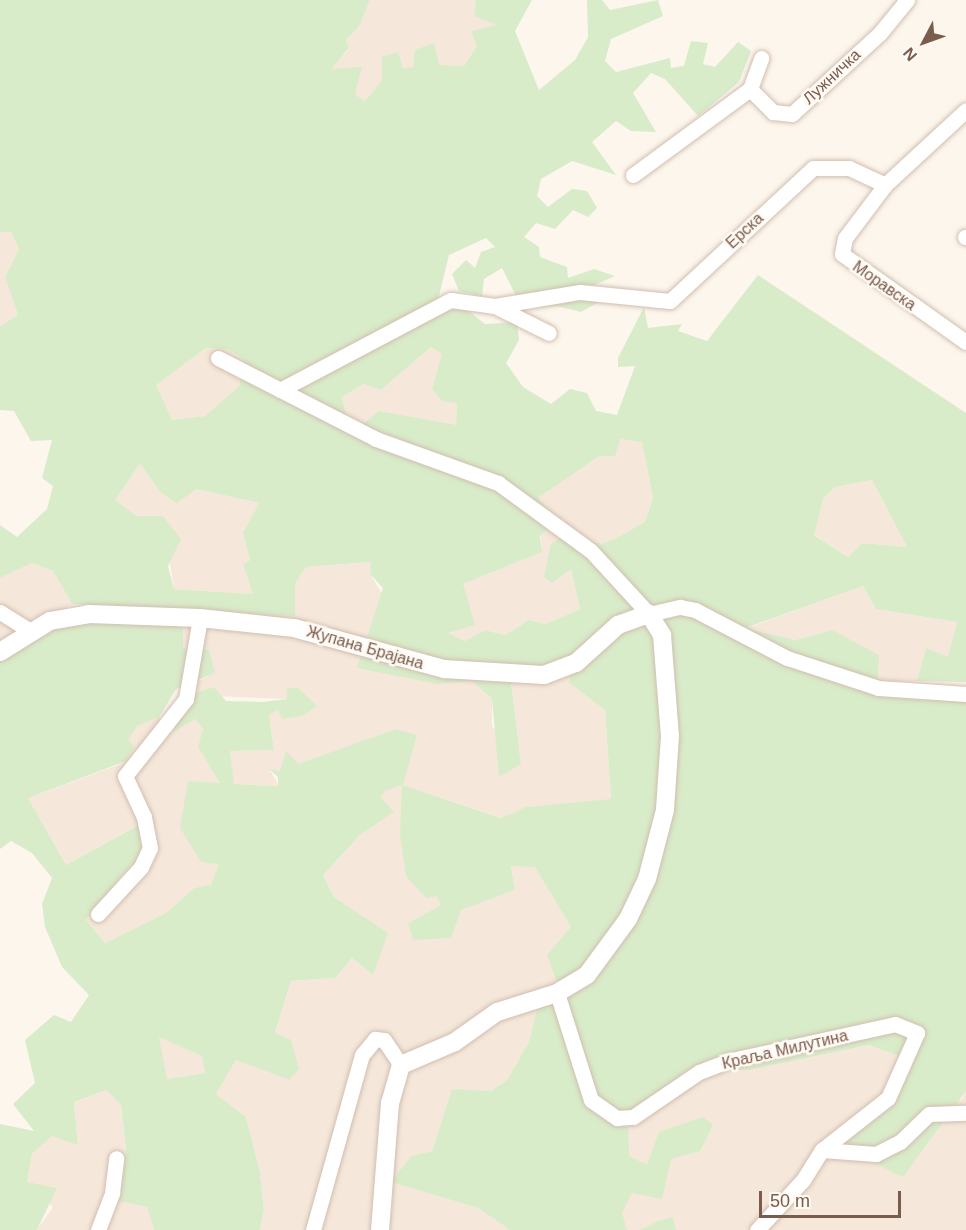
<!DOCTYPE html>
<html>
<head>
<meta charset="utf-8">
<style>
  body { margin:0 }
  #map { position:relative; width:966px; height:1230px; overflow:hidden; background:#fdf6ec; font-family:Arial,sans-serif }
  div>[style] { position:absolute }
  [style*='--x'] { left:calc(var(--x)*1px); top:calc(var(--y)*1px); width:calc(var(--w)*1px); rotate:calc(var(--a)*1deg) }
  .residential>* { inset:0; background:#f5e8da }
  .green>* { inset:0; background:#d8ecc9 }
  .roads { filter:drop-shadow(0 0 2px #d1beb0) drop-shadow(0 0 2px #d1beb0) }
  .minor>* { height:15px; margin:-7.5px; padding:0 7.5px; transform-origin:7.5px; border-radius:7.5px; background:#fff }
  .tertiary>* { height:18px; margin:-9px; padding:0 9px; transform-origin:9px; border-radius:9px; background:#fff }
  span { translate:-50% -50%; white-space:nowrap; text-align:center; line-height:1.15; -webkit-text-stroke:5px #fffaf3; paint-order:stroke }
  .street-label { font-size:16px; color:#7a5c4d }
  .north { position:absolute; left:894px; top:12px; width:60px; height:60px; -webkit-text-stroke:4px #fffaf3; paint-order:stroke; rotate:229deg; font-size:16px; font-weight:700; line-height:24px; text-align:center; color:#7a5c4d }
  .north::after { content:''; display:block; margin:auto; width:21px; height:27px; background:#7a5c4d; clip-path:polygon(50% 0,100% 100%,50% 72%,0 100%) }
  .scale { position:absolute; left:759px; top:1191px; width:142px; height:27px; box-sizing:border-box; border:3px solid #7a5c4d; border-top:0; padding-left:8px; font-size:18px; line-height:21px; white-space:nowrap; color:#7a5c4d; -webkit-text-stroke:4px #fffaf3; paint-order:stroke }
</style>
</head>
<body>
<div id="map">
  <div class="residential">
    <i style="clip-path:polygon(370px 0,476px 0,475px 16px,498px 25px,464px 66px,403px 69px,382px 80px,365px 101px,355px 94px,347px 69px,330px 69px,349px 49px,346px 40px,359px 27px)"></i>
    <i style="clip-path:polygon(0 232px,11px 232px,19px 249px,5px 277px,18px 315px,0 326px)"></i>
    <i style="clip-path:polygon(431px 347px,442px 354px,457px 403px,456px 426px,379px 411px,351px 433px,342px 397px,364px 384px,381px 390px)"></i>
    <i style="clip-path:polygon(206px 348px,227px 349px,244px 359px,239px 386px,205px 416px,172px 420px,155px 385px)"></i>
    <i style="clip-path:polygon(620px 439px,642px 441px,653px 498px,645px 522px,616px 538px,601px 545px,564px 537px,580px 609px,545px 624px,529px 620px,505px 635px,485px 630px,465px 641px,447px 633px,463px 584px,542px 552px,538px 498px)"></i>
    <i style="clip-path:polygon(140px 464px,160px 492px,196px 489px,259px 503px,243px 534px,250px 560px,243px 565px,253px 594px,174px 589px,163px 516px,137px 516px,115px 500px)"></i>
    <i style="clip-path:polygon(872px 480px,907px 547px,862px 543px,848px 557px,813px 534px,823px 499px,835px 487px)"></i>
    <i style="clip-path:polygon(372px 562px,370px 574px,437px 684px,472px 681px,492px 699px,492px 726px,521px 764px,511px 682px,570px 663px,569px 683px,605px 710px,611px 800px,527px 807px,502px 818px,403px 785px,441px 905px,408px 923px,515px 890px,511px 866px,535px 866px,571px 927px,564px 998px,537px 1009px,529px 1042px,507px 1080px,491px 1091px,452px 1090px,432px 1151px,411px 1156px,392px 1182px,478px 1208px,510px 1230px,260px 1230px,264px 1210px,260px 1172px,246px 1117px,216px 1094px,236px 1060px,289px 1080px,275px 1034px,291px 981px,335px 978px,352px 958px,373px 975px,387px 933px,334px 897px,323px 875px,361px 834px,393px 812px,381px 799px,395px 729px,280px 771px,269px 768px,279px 786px,233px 784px,230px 751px,274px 750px,269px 715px,288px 699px,189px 695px,191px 685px,214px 673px,183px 649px,183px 623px,197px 609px,295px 616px,295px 584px,306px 567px)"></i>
    <i style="clip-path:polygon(32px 563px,53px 571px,72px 604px,0 648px,0 578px)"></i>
    <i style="clip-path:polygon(863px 586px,876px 609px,957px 622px,948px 658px,926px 649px,917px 681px,878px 682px,832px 630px,795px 640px,744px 629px)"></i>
    <i style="clip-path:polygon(159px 717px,172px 733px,194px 718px,203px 729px,199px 747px,220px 783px,220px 864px,211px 886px,194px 888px,166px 913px,105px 943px,86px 920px,125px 878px,141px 823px,66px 865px,28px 798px,126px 762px,127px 740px,137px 726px)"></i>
    <i style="clip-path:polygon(158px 1036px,202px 1056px,205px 1073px,167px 1079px)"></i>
    <i style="clip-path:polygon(870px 1045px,908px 1059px,961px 1100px,966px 1091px,966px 1230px,676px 1230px,673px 1217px,642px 1230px,617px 1230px,628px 1123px,697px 1068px,749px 1070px)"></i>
    <i style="clip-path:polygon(106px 1090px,121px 1105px,126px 1149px,118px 1201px,147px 1207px,154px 1230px,37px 1230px,53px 1207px,27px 1182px,32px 1154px,52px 1136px,78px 1144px,74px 1102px)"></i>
  </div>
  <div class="green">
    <i style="clip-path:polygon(evenodd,0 0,370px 0,359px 27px,346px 40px,349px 48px,331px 69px,362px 67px,355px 94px,365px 101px,382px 80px,382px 57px,398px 52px,403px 69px,413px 67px,415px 50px,434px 43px,439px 65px,464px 66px,477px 46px,471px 31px,497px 25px,474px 16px,476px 0,532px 0,515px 31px,539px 90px,575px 60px,588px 37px,587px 0,602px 0,610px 10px,658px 0,663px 16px,611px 39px,605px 61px,616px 72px,670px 58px,671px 68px,684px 66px,691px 41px,708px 43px,703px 64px,715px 67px,738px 42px,751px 51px,739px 82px,698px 116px,665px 79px,651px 73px,633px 93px,656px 132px,631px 131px,616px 121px,592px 142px,616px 175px,572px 161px,541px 179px,537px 196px,548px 207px,572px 189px,587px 191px,597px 208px,588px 217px,573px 210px,555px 229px,536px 223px,524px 237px,539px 247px,540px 257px,567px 267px,568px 278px,594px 269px,615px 276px,592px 286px,601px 301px,581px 312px,557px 306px,522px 308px,502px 268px,484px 279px,482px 296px,459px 291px,452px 274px,466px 260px,475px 268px,481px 252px,495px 247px,486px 238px,449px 255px,438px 300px,461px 305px,485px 324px,517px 322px,519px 340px,506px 363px,523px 387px,551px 404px,570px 389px,587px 393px,596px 411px,617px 415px,635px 366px,618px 367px,618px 358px,644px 307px,648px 328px,682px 324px,678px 331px,707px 341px,758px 275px,966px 413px,966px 682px,917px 681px,926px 648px,948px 657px,957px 622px,876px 609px,863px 586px,745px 628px,795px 640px,832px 630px,879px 655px,877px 693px,966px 702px,966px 1091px,903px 1177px,843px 1148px,908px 1059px,869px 1045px,749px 1070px,697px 1068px,628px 1123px,629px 1156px,647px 1165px,659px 1132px,703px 1117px,713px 1125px,700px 1151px,671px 1159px,662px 1199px,632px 1193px,622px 1213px,627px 1230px,510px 1230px,478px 1208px,391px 1182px,411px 1156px,432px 1151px,452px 1089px,491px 1091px,507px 1080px,529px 1042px,537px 1009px,563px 998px,547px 955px,571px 927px,535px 867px,511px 866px,515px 890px,461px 910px,451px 938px,413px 940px,408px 923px,441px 905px,437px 896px,426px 898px,406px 876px,400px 835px,402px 785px,385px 791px,381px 798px,394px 812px,361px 834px,323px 875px,334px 897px,388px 933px,373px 975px,352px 958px,335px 978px,291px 981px,275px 1033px,291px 1040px,299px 1069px,289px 1080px,236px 1060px,216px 1094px,246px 1117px,260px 1172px,264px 1210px,260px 1230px,154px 1230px,147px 1207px,118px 1201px,126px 1149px,121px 1105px,106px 1090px,74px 1102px,78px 1145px,52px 1136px,32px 1154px,27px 1182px,57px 1188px,37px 1230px,0 1230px,0 1124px,34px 1131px,13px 1104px,35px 1083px,25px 1040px,54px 1015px,71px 1022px,89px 995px,62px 967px,45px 927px,42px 904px,52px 878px,32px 853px,11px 841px,0 849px,0 648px,84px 615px,183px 623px,183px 648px,209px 650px,215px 673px,176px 689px,159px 717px,137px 726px,128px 740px,134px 746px,126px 761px,28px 798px,66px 865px,142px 823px,143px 850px,86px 920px,105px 943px,166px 913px,194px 888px,211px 885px,219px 864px,201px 862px,180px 828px,188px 781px,220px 783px,198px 747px,203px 729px,195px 719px,172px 733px,189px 695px,214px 687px,226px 701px,263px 702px,287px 699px,286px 689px,297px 687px,317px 706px,302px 716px,282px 719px,278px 710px,269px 715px,274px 750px,230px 751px,234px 784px,278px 786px,278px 777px,268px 768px,280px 771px,286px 751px,298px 764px,395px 729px,417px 735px,403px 785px,501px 818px,526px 807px,611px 799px,605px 710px,569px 683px,570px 663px,548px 681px,511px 682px,521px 764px,499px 777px,492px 699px,472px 681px,437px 684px,357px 668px,383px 588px,370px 574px,371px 562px,306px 567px,295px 584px,295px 616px,72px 604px,53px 571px,32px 563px,0 578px,0 525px,17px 537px,47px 509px,53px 486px,42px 478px,52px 440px,31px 441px,14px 411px,0 410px,0 326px,18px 315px,5px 277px,19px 249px,11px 232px,0 232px,0 0,431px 347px,442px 354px,432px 389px,442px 401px,457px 403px,456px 425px,379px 411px,351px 433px,342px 397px,364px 384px,381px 390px,431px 347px,0 0,206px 348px,227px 349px,244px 359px,239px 386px,205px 416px,172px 420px,156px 385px,206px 348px,0 0,620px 439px,642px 442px,653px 498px,645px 522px,616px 538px,601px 544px,564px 536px,551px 544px,544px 577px,552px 583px,571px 569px,580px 609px,545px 624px,529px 620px,505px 635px,485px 630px,465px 641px,448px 633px,475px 625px,463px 584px,542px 552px,540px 536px,557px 519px,538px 498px,599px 456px,615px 456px,620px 439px,0 0,140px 464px,160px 492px,177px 503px,196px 489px,259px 503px,243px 533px,250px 560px,243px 565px,253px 594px,174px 589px,168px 566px,181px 539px,163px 516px,137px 516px,115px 500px,140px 464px,0 0,872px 480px,907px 547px,862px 543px,848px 557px,814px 535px,823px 499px,835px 487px,872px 480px,0 0,159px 1037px,202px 1056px,205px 1073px,167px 1079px,159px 1037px)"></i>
    <i style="clip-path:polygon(673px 1217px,676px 1230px,640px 1230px,658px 1221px)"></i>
  </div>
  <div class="roads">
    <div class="minor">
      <i style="--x:750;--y:89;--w:33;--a:-70"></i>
      <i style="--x:633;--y:175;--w:145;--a:-36.3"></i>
      <i style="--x:750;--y:89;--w:33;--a:45"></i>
      <i style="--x:773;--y:112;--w:19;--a:6"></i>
      <i style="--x:792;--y:114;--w:120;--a:-42.6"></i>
      <i style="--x:880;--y:33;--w:43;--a:-50.7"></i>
      <i style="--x:885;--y:185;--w:66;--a:127"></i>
      <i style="--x:845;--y:238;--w:16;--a:101"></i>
      <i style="--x:842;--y:254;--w:152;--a:35.4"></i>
      <i style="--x:965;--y:237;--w:1;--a:0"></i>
      <i style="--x:495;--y:306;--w:86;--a:-9.4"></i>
      <i style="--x:580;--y:292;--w:90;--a:5.7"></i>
      <i style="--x:670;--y:301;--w:195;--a:-42.9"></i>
      <i style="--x:813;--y:168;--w:36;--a:0"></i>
      <i style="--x:849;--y:168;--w:40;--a:25"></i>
      <i style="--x:885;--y:185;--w:110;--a:-42.8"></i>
      <i style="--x:218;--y:358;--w:178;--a:27.1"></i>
      <i style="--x:376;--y:439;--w:130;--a:19.8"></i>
      <i style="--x:498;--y:483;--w:115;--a:36.2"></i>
      <i style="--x:591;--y:551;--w:86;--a:47.4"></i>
      <i style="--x:649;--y:614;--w:32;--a:-13"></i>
      <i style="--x:680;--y:607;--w:15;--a:11"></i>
      <i style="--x:695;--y:610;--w:104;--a:27.6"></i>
      <i style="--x:787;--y:658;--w:96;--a:18.2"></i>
      <i style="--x:878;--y:688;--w:88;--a:3.9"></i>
      <i style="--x:280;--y:390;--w:193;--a:-27.8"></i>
      <i style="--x:451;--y:300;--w:44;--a:7.8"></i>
      <i style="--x:495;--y:306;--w:60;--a:26.6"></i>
      <i style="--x:0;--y:612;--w:36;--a:32"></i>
      <i style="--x:98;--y:914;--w:64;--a:-47.5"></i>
      <i style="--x:141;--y:867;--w:21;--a:-65"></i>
      <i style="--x:150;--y:848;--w:32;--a:-101"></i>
      <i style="--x:144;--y:817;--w:45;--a:-114.9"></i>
      <i style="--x:125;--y:776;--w:98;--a:-51.6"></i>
      <i style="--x:186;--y:699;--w:82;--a:-80.2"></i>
      <i style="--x:557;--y:993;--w:112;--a:72.4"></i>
      <i style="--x:591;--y:1100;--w:32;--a:35"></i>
      <i style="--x:617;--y:1118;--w:16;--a:-4"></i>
      <i style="--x:633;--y:1117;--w:80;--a:-34.3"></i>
      <i style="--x:699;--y:1072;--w:30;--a:-21"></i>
      <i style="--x:727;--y:1061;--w:172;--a:-12.4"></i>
      <i style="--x:895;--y:1024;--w:24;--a:22"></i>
      <i style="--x:917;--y:1033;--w:71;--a:114"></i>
      <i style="--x:888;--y:1098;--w:84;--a:141.8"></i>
      <i style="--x:822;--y:1150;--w:54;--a:4.2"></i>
      <i style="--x:876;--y:1154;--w:27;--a:-27"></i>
      <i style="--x:900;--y:1142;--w:40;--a:-44"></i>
      <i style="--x:929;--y:1114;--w:37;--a:-2"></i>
      <i style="--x:98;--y:1230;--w:40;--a:-69"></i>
      <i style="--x:112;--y:1193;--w:35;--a:-83"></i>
      <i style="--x:313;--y:1230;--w:182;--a:-74.4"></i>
      <i style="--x:362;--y:1055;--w:21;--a:-51"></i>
      <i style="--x:375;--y:1039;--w:9;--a:6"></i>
      <i style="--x:384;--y:1040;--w:30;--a:56"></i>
      <i style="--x:757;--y:1230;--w:68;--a:-47.4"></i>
      <i style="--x:803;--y:1180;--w:36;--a:-58"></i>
    </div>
    <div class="tertiary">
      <i style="--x:0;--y:652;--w:59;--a:-31.8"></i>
      <i style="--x:50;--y:621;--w:40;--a:-10"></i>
      <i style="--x:89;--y:614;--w:111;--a:2.1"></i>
      <i style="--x:200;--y:618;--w:95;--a:6.1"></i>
      <i style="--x:294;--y:628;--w:156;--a:15.3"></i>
      <i style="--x:444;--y:669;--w:100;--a:3.4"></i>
      <i style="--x:544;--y:675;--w:34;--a:-21"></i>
      <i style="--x:576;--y:663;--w:57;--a:-42.1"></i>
      <i style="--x:618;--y:625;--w:33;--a:-20"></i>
      <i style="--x:649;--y:614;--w:25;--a:58"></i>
      <i style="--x:662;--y:635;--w:101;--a:85.5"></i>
      <i style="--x:670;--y:736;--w:74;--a:93.9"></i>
      <i style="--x:665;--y:810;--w:71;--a:104.6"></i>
      <i style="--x:647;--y:879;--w:44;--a:115.4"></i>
      <i style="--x:628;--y:919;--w:69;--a:126.2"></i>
      <i style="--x:587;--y:975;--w:35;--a:149"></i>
      <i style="--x:557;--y:993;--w:63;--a:162.4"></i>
      <i style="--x:497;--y:1012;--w:52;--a:144.5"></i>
      <i style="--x:455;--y:1042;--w:59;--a:156.9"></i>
      <i style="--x:401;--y:1065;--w:40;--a:106"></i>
      <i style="--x:390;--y:1103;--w:127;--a:94.5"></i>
    </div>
  </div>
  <div class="street-label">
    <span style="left:832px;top:77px;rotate:-43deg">Лужничка</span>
    <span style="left:745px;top:231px;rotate:-43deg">Ерска</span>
    <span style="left:884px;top:286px;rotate:35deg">Моравска</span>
    <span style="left:365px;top:648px;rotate:16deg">Жупана Брајана</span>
    <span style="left:785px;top:1050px;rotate:-13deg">Краља Милутина</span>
  </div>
  <div class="north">N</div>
  <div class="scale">50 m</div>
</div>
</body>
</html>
